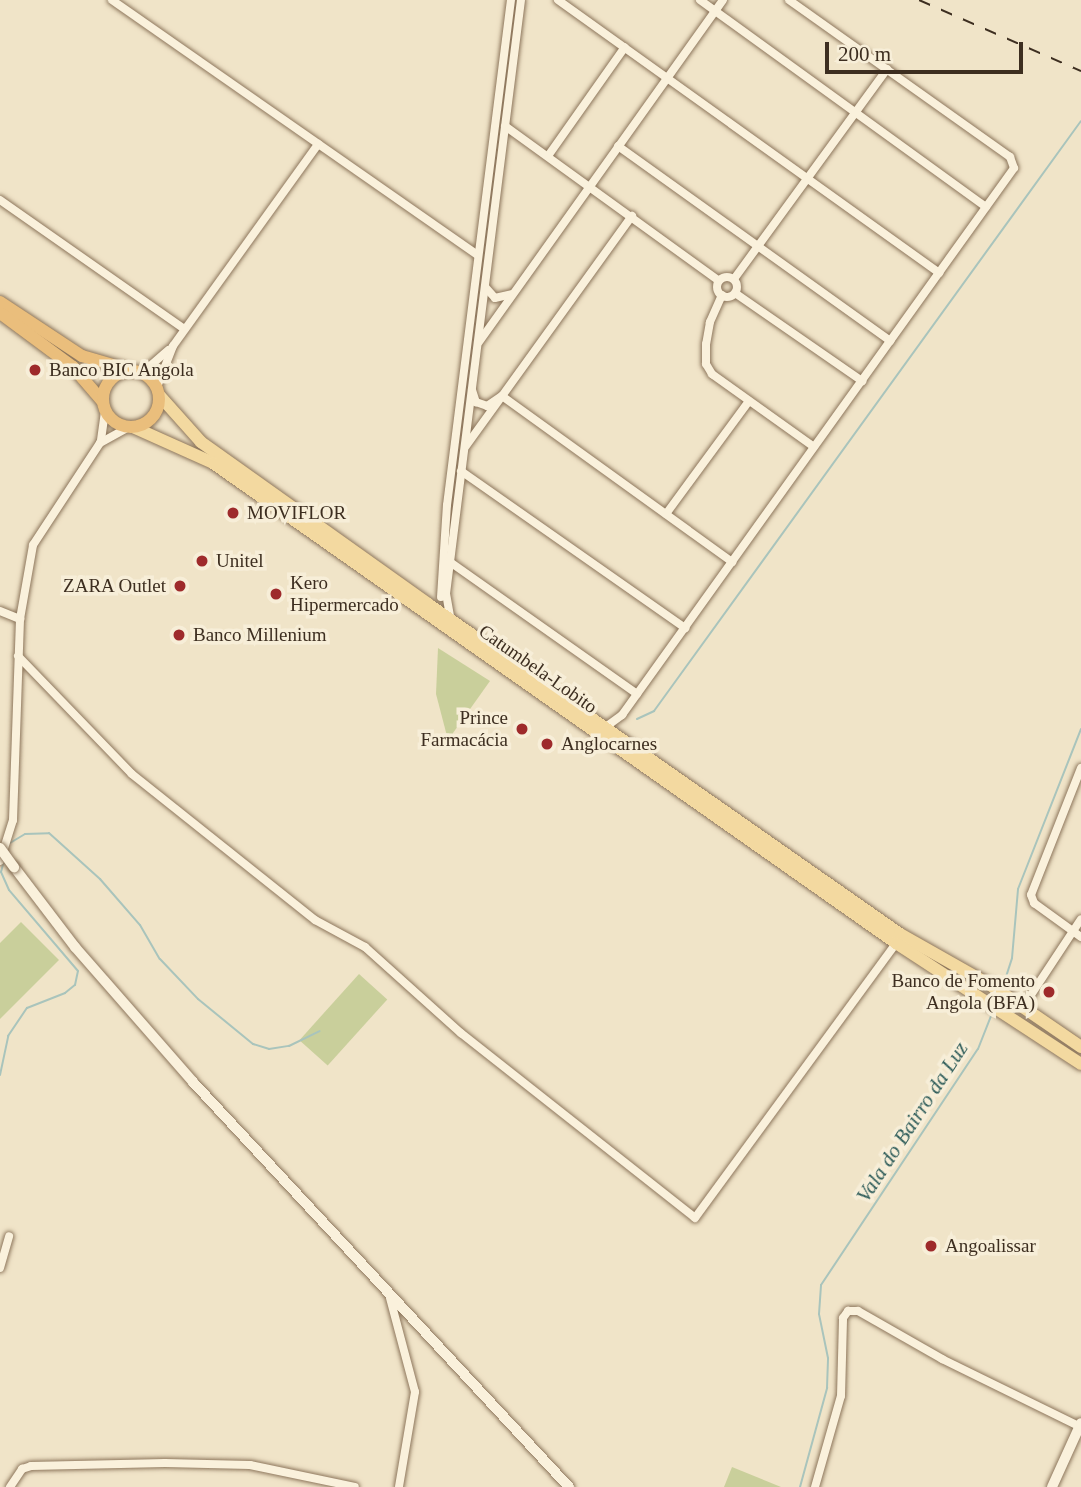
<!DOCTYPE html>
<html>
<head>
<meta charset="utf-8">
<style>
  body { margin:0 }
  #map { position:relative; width:1081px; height:1487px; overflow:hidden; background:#f0e4c8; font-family:Georgia,serif }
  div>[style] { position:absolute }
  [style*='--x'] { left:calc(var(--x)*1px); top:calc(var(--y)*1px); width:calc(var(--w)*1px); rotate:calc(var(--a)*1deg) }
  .green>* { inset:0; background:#c9cf9b; transform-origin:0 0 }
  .stream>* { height:2px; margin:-1px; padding:0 1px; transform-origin:1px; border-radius:1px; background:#a9c4bc }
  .roads { filter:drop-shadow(0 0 2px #8d765c) drop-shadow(0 0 2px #8d765c) }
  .minor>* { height:8px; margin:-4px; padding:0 4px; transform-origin:4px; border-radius:4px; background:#faf1dc }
  .minor>.ring { margin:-4px; padding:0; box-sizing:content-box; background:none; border:8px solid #faf1dc; border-radius:50% }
  .tertiary>* { height:10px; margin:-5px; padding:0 5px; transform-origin:5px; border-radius:5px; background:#faf1dc }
  .primary>* { height:12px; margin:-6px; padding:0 6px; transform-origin:6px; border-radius:6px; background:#f3d9a0 }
  .trunk>* { height:12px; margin:-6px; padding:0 6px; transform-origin:6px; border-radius:6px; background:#eabe7c }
  .trunk>.ring { margin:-6px; padding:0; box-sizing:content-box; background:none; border:12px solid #eabe7c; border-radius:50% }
  .rail>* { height:2px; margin-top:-1px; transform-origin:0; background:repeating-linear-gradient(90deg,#3d2e20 0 12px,transparent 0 24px) }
  .bridges { filter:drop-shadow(0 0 2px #8d765c) drop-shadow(0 0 2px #8d765c) }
  .tertiary-bridge>* { height:10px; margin:-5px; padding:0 5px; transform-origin:5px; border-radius:5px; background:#faf1dc }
  .dots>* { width:19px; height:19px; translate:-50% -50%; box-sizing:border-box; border:4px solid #f7eed8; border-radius:50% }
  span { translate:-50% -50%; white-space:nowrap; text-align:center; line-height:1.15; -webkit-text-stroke:7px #f7eed8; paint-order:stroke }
  .poi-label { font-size:19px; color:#3d2e20 }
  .left { translate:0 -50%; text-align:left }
  .right { translate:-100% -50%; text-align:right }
  .street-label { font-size:19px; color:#3d2e20 }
  .water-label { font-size:21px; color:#2f5d5a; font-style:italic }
  .scale { position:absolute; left:825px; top:42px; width:198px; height:32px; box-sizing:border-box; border:4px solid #3d2e20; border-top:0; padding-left:9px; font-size:21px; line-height:24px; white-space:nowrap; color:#3d2e20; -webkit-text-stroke:5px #f7eed8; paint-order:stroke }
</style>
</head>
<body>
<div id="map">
  <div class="green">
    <i style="clip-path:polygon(438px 648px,490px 681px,448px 740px,436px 694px)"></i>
    <i style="clip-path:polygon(21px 922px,59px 960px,0 1019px,0 943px)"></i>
    <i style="left:359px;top:974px;width:38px;height:89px;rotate:42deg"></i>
    <i style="clip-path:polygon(732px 1467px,781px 1487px,724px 1487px)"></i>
  </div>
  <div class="stream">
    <i style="--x:637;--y:719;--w:19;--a:-25"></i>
    <i style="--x:654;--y:711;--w:728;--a:-54.11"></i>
    <i style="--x:10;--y:843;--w:17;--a:-31"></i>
    <i style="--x:25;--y:834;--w:24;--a:-2"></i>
    <i style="--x:49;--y:833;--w:69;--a:42"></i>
    <i style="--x:100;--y:879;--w:61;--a:49"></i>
    <i style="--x:140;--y:925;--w:39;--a:60"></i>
    <i style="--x:160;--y:959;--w:55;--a:46.5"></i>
    <i style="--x:198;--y:999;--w:71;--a:39.3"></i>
    <i style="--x:253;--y:1044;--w:17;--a:17"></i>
    <i style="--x:269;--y:1049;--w:20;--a:-9"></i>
    <i style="--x:289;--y:1046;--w:34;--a:-26"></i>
    <i style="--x:1003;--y:986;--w:29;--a:-72"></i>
    <i style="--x:1012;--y:958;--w:69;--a:-85"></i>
    <i style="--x:1018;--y:889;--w:172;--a:-68.5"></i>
    <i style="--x:0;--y:1075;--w:40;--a:-78"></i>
    <i style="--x:8;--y:1036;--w:34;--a:-56"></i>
    <i style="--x:27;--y:1008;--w:41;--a:-21.5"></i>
    <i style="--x:65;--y:993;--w:13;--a:-39"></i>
    <i style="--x:75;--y:985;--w:14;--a:-78"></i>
    <i style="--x:78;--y:971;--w:106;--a:-130.4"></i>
    <i style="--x:9;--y:890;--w:20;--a:-114"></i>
    <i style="--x:1;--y:872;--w:11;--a:-75"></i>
    <i style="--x:800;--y:1487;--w:103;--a:-74.7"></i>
    <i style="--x:827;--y:1388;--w:30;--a:-88"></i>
    <i style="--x:828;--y:1358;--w:45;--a:-101.6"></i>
    <i style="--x:819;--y:1314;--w:29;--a:-86"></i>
    <i style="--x:821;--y:1285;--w:283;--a:-56.4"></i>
    <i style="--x:978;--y:1049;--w:41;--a:-68.5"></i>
  </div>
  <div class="roads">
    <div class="minor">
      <i style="--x:112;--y:0;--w:445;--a:34.9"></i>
      <i style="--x:558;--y:0;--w:469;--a:35.6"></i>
      <i style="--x:700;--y:0;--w:353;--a:35.9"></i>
      <i style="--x:505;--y:126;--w:264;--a:35.9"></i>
      <i style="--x:618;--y:146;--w:335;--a:35.6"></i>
      <i style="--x:548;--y:156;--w:133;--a:-54.8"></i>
      <i style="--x:0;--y:200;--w:225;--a:35"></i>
      <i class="ring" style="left:717px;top:277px;width:12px;height:12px"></i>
      <i style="--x:734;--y:279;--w:260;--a:-53.9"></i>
      <i style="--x:486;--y:288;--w:13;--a:48"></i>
      <i style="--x:495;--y:298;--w:17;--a:-13"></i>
      <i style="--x:735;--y:293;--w:155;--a:34.7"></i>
      <i style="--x:722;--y:295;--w:30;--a:114"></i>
      <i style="--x:710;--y:322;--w:22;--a:100"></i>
      <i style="--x:706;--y:344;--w:20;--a:90"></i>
      <i style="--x:706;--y:364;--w:12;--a:59"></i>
      <i style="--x:712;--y:374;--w:125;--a:35.6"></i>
      <i style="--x:479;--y:342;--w:420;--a:-54.5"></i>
      <i style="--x:142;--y:373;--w:35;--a:-41"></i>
      <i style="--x:157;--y:387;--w:44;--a:-68.7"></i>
      <i style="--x:173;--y:346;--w:249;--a:-54.3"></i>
      <i style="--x:472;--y:390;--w:13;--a:72"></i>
      <i style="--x:476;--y:402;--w:12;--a:20"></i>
      <i style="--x:487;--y:406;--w:18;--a:-34"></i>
      <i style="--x:502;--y:396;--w:284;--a:35.8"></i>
      <i style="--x:101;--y:440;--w:30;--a:-82"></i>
      <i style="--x:466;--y:446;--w:284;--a:-54.2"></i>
      <i style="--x:461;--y:471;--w:274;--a:35"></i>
      <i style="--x:666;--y:514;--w:140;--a:-53.7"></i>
      <i style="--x:450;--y:562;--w:229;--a:35.2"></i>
      <i style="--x:441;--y:597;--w:92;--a:-86.3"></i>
      <i style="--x:447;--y:505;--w:509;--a:-82.78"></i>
      <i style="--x:0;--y:611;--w:22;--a:22"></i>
      <i style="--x:450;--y:616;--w:22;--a:-100"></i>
      <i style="--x:446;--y:594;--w:32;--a:-83"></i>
      <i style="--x:450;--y:562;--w:566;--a:-82.8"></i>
      <i style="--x:18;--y:656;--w:164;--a:46"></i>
      <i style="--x:132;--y:774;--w:234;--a:38.6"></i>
      <i style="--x:315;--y:920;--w:57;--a:28.4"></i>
      <i style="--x:365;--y:947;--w:129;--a:41.9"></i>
      <i style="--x:461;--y:1033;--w:298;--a:38.3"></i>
      <i style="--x:695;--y:1218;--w:341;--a:-53.8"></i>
      <i style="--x:607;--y:726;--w:19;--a:-36"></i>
      <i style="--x:622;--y:715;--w:673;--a:-54.37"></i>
      <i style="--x:1014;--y:168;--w:12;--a:-110"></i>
      <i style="--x:1010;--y:157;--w:271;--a:-144.6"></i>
      <i style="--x:1081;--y:768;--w:136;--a:111.5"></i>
      <i style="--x:1031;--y:895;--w:9;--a:69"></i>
      <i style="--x:1034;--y:903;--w:58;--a:35.9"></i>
      <i style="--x:0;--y:861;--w:43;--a:-72.4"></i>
      <i style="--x:13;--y:820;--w:201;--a:-88"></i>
      <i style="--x:20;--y:619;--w:75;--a:-80"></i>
      <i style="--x:33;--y:545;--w:122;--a:-56.7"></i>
      <i style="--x:100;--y:443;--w:33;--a:-29"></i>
      <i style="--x:1023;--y:1007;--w:105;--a:-56.6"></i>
      <i style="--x:0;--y:1268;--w:33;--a:-74"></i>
      <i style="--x:390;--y:1298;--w:97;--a:75.1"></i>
      <i style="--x:415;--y:1392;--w:96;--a:99.6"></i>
      <i style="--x:10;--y:1487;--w:22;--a:-56"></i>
      <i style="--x:22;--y:1469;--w:9;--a:-18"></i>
      <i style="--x:31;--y:1466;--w:134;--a:-1.3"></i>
      <i style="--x:165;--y:1463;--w:85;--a:1.3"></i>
      <i style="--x:250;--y:1465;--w:107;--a:11.8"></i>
      <i style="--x:815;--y:1487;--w:95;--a:-74.1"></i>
      <i style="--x:841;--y:1396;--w:78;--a:-88.5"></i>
      <i style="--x:843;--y:1318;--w:9;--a:-54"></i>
      <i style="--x:848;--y:1311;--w:10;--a:0"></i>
      <i style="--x:858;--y:1311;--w:97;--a:29.7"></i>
      <i style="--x:942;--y:1359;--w:153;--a:26.1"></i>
    </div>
    <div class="tertiary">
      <i style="--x:14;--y:867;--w:101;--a:52.7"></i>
      <i style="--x:75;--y:947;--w:179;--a:48.8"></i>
      <i style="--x:193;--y:1082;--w:553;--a:47.13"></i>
      <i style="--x:1052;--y:1487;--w:70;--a:-65.6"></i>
    </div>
    <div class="primary">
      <i style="--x:159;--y:395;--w:63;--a:48.2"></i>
      <i style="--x:201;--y:442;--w:279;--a:35.5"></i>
      <i style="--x:428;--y:604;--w:576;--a:34.96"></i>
      <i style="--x:900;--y:934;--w:106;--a:29.5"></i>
      <i style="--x:992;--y:986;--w:108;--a:34.4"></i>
      <i style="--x:133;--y:427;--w:88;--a:24.2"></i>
      <i style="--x:213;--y:463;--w:835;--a:35.1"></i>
      <i style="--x:896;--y:943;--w:221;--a:33.2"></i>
    </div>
    <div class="trunk">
      <i style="--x:0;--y:302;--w:98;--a:33.4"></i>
      <i style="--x:82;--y:356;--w:50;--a:16.3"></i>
      <i style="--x:0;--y:313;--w:91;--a:36.5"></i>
      <i style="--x:73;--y:367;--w:46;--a:49.4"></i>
      <i class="ring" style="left:103px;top:371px;width:44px;height:44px"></i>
    </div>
  </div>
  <div class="rail">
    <i style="--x:919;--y:0;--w:177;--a:23.7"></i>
  </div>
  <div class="bridges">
    <div class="tertiary-bridge">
      <i style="--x:0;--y:848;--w:24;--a:54"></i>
    </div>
  </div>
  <div class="dots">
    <i style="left:35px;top:370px;background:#9e2a2b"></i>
    <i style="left:233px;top:513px;background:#9e2a2b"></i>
    <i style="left:202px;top:561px;background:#9e2a2b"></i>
    <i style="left:180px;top:586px;background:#9e2a2b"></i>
    <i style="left:276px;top:594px;background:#9e2a2b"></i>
    <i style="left:179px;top:635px;background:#9e2a2b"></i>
    <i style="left:522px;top:729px;background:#9e2a2b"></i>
    <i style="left:547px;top:744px;background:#9e2a2b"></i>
    <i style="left:1049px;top:992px;background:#9e2a2b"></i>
    <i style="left:931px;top:1246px;background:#9e2a2b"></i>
  </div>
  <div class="poi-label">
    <span class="left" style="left:49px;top:370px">Banco BIC Angola</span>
    <span class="left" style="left:247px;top:513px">MOVIFLOR</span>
    <span class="left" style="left:216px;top:561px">Unitel</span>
    <span class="left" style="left:290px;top:594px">Kero<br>Hipermercado</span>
    <span class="right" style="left:166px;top:586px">ZARA Outlet</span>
    <span class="left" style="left:193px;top:635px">Banco Millenium</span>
    <span class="right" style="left:508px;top:729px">Prince<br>Farmacácia</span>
    <span class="left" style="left:561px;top:744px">Anglocarnes</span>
    <span class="right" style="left:1035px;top:992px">Banco de Fomento<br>Angola (BFA)</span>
    <span class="left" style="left:945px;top:1246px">Angoalissar</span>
  </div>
  <div class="street-label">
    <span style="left:538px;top:669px;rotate:35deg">Catumbela-Lobito</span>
  </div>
  <div class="water-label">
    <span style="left:912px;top:1122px;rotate:-57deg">Vala do Bairro da Luz</span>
  </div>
  <div class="scale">200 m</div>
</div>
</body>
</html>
